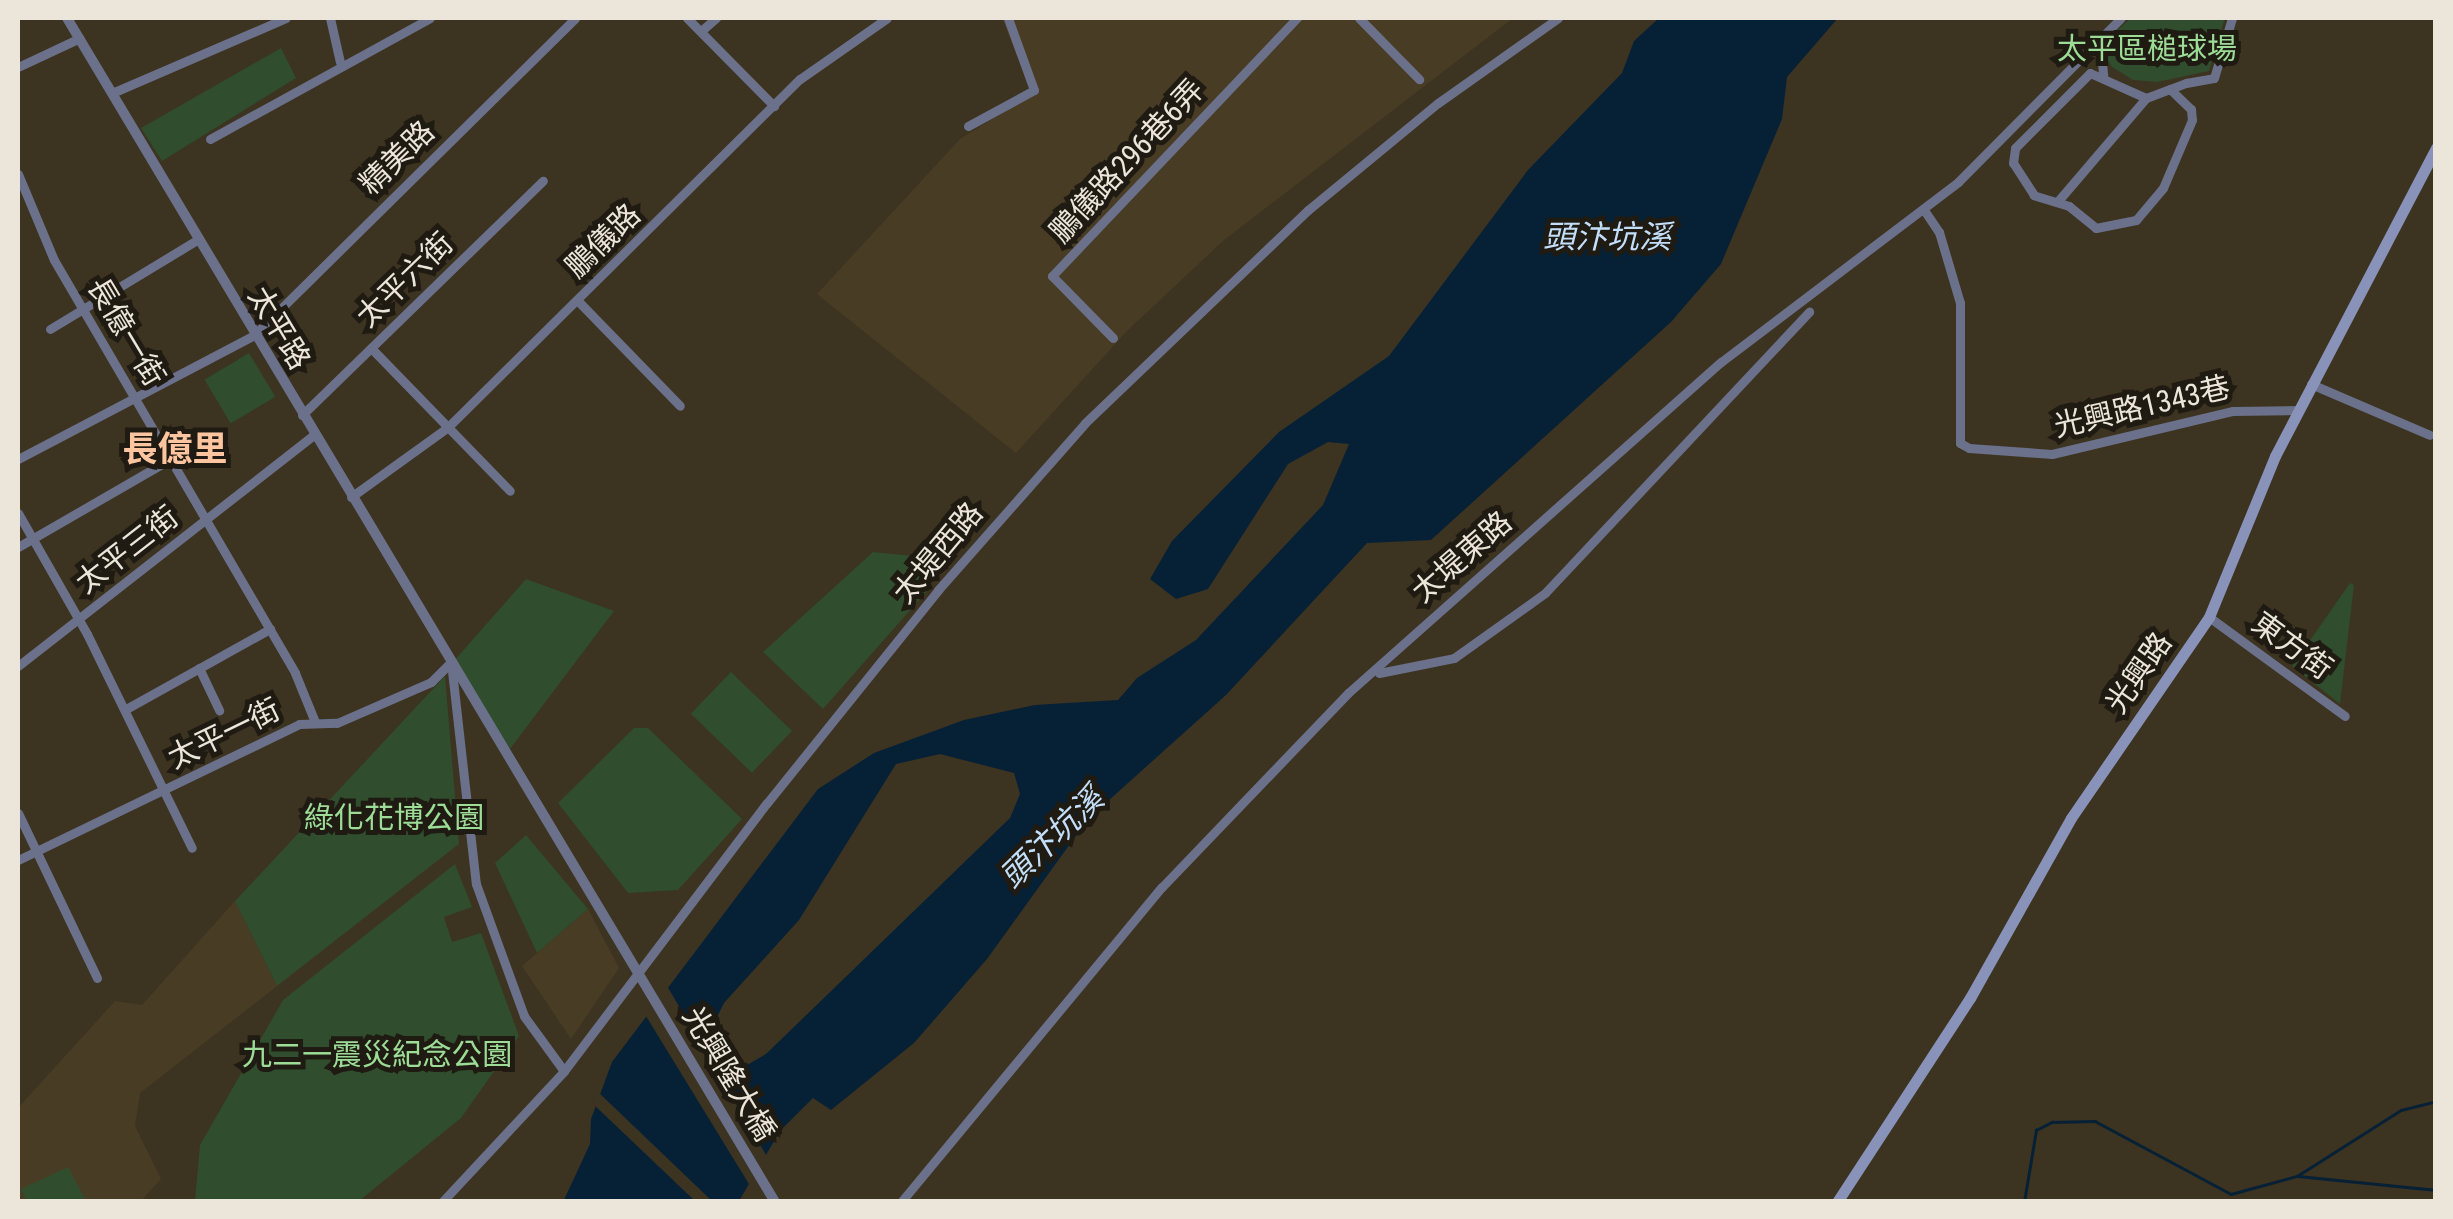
<!DOCTYPE html>
<html>
<head>
<meta charset="utf-8">
<style>
  body { margin:0 }
  #map { position:relative; width:2453px; height:1219px; overflow:hidden; background:#3c3321; font-family:"Roboto Condensed","Noto Sans TC",sans-serif }
  div>[style] { position:absolute }
  [style*='--x'] { left:calc(var(--x)*1px); top:calc(var(--y)*1px); width:calc(var(--w)*1px); rotate:calc(var(--a)*1deg) }
  .built>* { inset:0; background:#493c24 }
  .green>* { inset:0; background:#304d2d; transform-origin:0 0 }
  .water>* { inset:0; background:#062136 }
  .pier>* { inset:0; background:#3c3321 }
  .stream>* { height:2.5px; margin:-1.25px; padding:0 1.25px; transform-origin:1.25px; border-radius:1.25px; background:#062136 }
  .minor>* { height:9px; margin:-4.5px; padding:0 4.5px; transform-origin:4.5px; border-radius:4.5px; background:#6b718a }
  .tertiary>* { height:10px; margin:-5px; padding:0 5px; transform-origin:5px; border-radius:5px; background:#6b718a }
  .secondary>* { height:11px; margin:-5.5px; padding:0 5.5px; transform-origin:5.5px; border-radius:5.5px; background:#8993ba }
  span { translate:-50% -50%; white-space:nowrap; text-align:center; line-height:1.15; -webkit-text-stroke:10px #1f1b13; paint-order:stroke }
  .park-label { font-size:30px; color:#9cdc96 }
  .street-label { font-size:30px; color:#ebe5da }
  .water-label { font-size:32px; color:#c2def8; font-style:italic }
  .quarter-label { font-size:35px; color:#fcc59f; font-weight:700 }
  .frame { position:absolute; inset:0; border:20px solid #ebe5da; pointer-events:none }
</style>
</head>
<body>
<div id="map">
  <div class="built">
    <i style="clip-path:polygon(1002px 18px,1513px 18px,1224px 240px,1127px 331px,1016px 453px,817px 294px,960px 139px,1032px 95px)"></i>
    <i style="clip-path:polygon(235px 901px,277px 986px,140px 1093px,135px 1126px,161px 1179px,141px 1201px,18px 1201px,18px 1108px,115px 1001px,142px 1005px)"></i>
    <i style="clip-path:polygon(588px 909px,619px 968px,571px 1039px,522px 966px)"></i>
  </div>
  <div class="green">
    <i style="clip-path:polygon(2131px 18px,2225px 18px,2209px 71px,2157px 82px,2133px 80px,2112px 67px,2102px 52px,2105px 41px)"></i>
    <i style="clip-path:polygon(281px 48px,296px 78px,162px 161px,141px 128px)"></i>
    <i style="left:249px;top:353px;width:51px;height:52px;rotate:59deg"></i>
    <i style="clip-path:polygon(873px 552px,923px 557px,927px 591px,823px 709px,763px 652px)"></i>
    <i style="clip-path:polygon(526px 579px,614px 611px,510px 749px,453px 662px)"></i>
    <i style="clip-path:polygon(2350px 583px,2354px 585px,2340px 704px,2292px 666px)"></i>
    <i style="left:731px;top:672px;width:85px;height:58px;rotate:44deg"></i>
    <i style="clip-path:polygon(445px 676px,459px 844px,277px 986px,235px 901px)"></i>
    <i style="clip-path:polygon(634px 728px,648px 728px,742px 819px,678px 890px,628px 893px,558px 803px)"></i>
    <i style="clip-path:polygon(526px 835px,588px 909px,537px 953px,495px 863px)"></i>
    <i style="clip-path:polygon(455px 864px,472px 907px,444px 917px,452px 942px,481px 933px,519px 1036px,461px 1118px,359px 1201px,195px 1201px,200px 1145px,283px 1000px)"></i>
    <i style="clip-path:polygon(68px 1167px,86px 1201px,27px 1201px,21px 1189px)"></i>
  </div>
  <div class="water">
    <i style="clip-path:polygon(evenodd,1659px 18px,1838px 18px,1787px 77px,1782px 119px,1721px 264px,1671px 322px,1431px 540px,1367px 543px,1226px 695px,1088px 819px,987px 959px,914px 1043px,831px 1110px,813px 1098px,780px 1131px,739px 1201px,563px 1202px,590px 1144px,591px 1119px,612px 1062px,818px 789px,874px 753px,964px 720px,1035px 705px,1118px 700px,1137px 678px,1196px 640px,1323px 505px,1349px 444px,1328px 442px,1288px 464px,1208px 589px,1176px 599px,1150px 579px,1172px 541px,1279px 432px,1389px 356px,1528px 170px,1622px 73px,1634px 41px,1659px 18px,940px 754px,1014px 773px,1020px 794px,1010px 818px,766px 1054px,733px 1073px,707px 1065px,703px 1045px,724px 1003px,799px 920px,896px 764px,940px 754px)"></i>
  </div>
  <div class="pier">
    <i style="clip-path:polygon(663px 979px,769px 1160px,752px 1189px,641px 1008px)"></i>
    <i style="clip-path:polygon(596px 1090px,712px 1201px,695px 1201px,592px 1103px)"></i>
  </div>
  <div class="stream">
    <i style="--x:2298;--y:1176;--w:139;--a:5.8"></i>
    <i style="--x:2024;--y:1202;--w:73;--a:-80.5"></i>
    <i style="--x:2036;--y:1130;--w:18;--a:-27"></i>
    <i style="--x:2052;--y:1122;--w:43;--a:-1.3"></i>
    <i style="--x:2095;--y:1121;--w:154;--a:28.2"></i>
    <i style="--x:2231;--y:1194;--w:68;--a:-15.3"></i>
    <i style="--x:2297;--y:1176;--w:123;--a:-32.4"></i>
    <i style="--x:2401;--y:1110;--w:36;--a:-14"></i>
  </div>
  <div class="minor">
    <i style="--x:330;--y:18;--w:45;--a:77.2"></i>
    <i style="--x:687;--y:18;--w:124;--a:45.3"></i>
    <i style="--x:1359;--y:18;--w:86;--a:45.5"></i>
    <i style="--x:701;--y:31;--w:20;--a:-41"></i>
    <i style="--x:2100;--y:39;--w:38;--a:85"></i>
    <i style="--x:18;--y:67;--w:68;--a:-25.1"></i>
    <i style="--x:2170;--y:89;--w:29;--a:44"></i>
    <i style="--x:2191;--y:109;--w:11;--a:85"></i>
    <i style="--x:2192;--y:120;--w:74;--a:113.1"></i>
    <i style="--x:2163;--y:188;--w:42;--a:130.2"></i>
    <i style="--x:2136;--y:220;--w:41;--a:168.7"></i>
    <i style="--x:2096;--y:228;--w:35;--a:-141"></i>
    <i style="--x:2069;--y:206;--w:37;--a:-163"></i>
    <i style="--x:2034;--y:195;--w:38;--a:-123"></i>
    <i style="--x:2013;--y:163;--w:15;--a:-82"></i>
    <i style="--x:2015;--y:148;--w:106;--a:-45"></i>
    <i style="--x:2090;--y:73;--w:61;--a:24.1"></i>
    <i style="--x:2146;--y:98;--w:43;--a:-20.6"></i>
    <i style="--x:2186;--y:83;--w:28;--a:-10"></i>
    <i style="--x:2214;--y:78;--w:63;--a:-73.3"></i>
    <i style="--x:112;--y:93;--w:189;--a:-23.3"></i>
    <i style="--x:968;--y:126;--w:75;--a:-28.6"></i>
    <i style="--x:1034;--y:90;--w:77;--a:-109.9"></i>
    <i style="--x:210;--y:139;--w:251;--a:-28.8"></i>
    <i style="--x:18;--y:174;--w:93;--a:67.3"></i>
    <i style="--x:54;--y:260;--w:478;--a:59.7"></i>
    <i style="--x:295;--y:673;--w:53;--a:67.8"></i>
    <i style="--x:2058;--y:201;--w:135;--a:-49.5"></i>
    <i style="--x:1924;--y:210;--w:27;--a:56"></i>
    <i style="--x:1939;--y:232;--w:74;--a:73.5"></i>
    <i style="--x:1960;--y:303;--w:140;--a:90"></i>
    <i style="--x:1960;--y:443;--w:10;--a:29"></i>
    <i style="--x:1969;--y:448;--w:83;--a:4.1"></i>
    <i style="--x:2052;--y:454;--w:186;--a:-13.4"></i>
    <i style="--x:2233;--y:411;--w:65;--a:-0.9"></i>
    <i style="--x:578;--y:301;--w:146;--a:45.8"></i>
    <i style="--x:50;--y:329;--w:172;--a:-31.2"></i>
    <i style="--x:1113;--y:338;--w:87;--a:-134.5"></i>
    <i style="--x:1052;--y:276;--w:356;--a:-46.5"></i>
    <i style="--x:371;--y:348;--w:199;--a:45.8"></i>
    <i style="--x:2311;--y:384;--w:129;--a:23.2"></i>
    <i style="--x:302;--y:415;--w:336;--a:-44.2"></i>
    <i style="--x:18;--y:459;--w:267;--a:-27.7"></i>
    <i style="--x:254;--y:335;--w:451;--a:-44.6"></i>
    <i style="--x:351;--y:497;--w:120;--a:-35.8"></i>
    <i style="--x:448;--y:427;--w:495;--a:-44.7"></i>
    <i style="--x:800;--y:79;--w:106;--a:-35"></i>
    <i style="--x:18;--y:513;--w:139;--a:60.3"></i>
    <i style="--x:87;--y:634;--w:238;--a:63.9"></i>
    <i style="--x:18;--y:547;--w:178;--a:-30"></i>
    <i style="--x:2209;--y:617;--w:168;--a:36.1"></i>
    <i style="--x:451;--y:662;--w:223;--a:83.6"></i>
    <i style="--x:476;--y:884;--w:140;--a:70"></i>
    <i style="--x:524;--y:1016;--w:68;--a:54"></i>
    <i style="--x:18;--y:666;--w:375;--a:-38"></i>
    <i style="--x:199;--y:668;--w:47;--a:64.5"></i>
    <i style="--x:1379;--y:673;--w:76;--a:-11.3"></i>
    <i style="--x:1454;--y:658;--w:112;--a:-35.5"></i>
    <i style="--x:1545;--y:593;--w:386;--a:-46.8"></i>
    <i style="--x:126;--y:709;--w:165;--a:-29.1"></i>
    <i style="--x:18;--y:813;--w:183;--a:64.4"></i>
    <i style="--x:18;--y:860;--w:312;--a:-25.8"></i>
    <i style="--x:299;--y:724;--w:38;--a:-2"></i>
    <i style="--x:337;--y:723;--w:103;--a:-23.6"></i>
    <i style="--x:431;--y:682;--w:28;--a:-45"></i>
    <i style="--x:442;--y:1202;--w:179;--a:-47"></i>
    <i style="--x:564;--y:1071;--w:336;--a:-52.9"></i>
    <i style="--x:767;--y:803;--w:273;--a:-51.2"></i>
    <i style="--x:938;--y:590;--w:222;--a:-48.6"></i>
    <i style="--x:1085;--y:423;--w:308;--a:-43.7"></i>
    <i style="--x:1308;--y:210;--w:168;--a:-39.5"></i>
    <i style="--x:1438;--y:103;--w:147;--a:-35.3"></i>
    <i style="--x:901;--y:1202;--w:409;--a:-50.4"></i>
    <i style="--x:1162;--y:887;--w:269;--a:-46.2"></i>
    <i style="--x:1348;--y:693;--w:499;--a:-41.6"></i>
    <i style="--x:1721;--y:362;--w:298;--a:-37.2"></i>
    <i style="--x:1958;--y:182;--w:231;--a:-45.2"></i>
  </div>
  <div class="tertiary">
    <i style="--x:67;--y:18;--w:1380;--a:59.12"></i>
  </div>
  <div class="secondary">
    <i style="--x:1837;--y:1202;--w:244;--a:-56.9"></i>
    <i style="--x:1970;--y:998;--w:206;--a:-60.7"></i>
    <i style="--x:2071;--y:818;--w:244;--a:-55.5"></i>
    <i style="--x:2209;--y:617;--w:174;--a:-67.7"></i>
    <i style="--x:2275;--y:456;--w:348;--a:-62.4"></i>
  </div>
  <div class="park-label">
    <span style="left:2147px;top:49px">太平區槌球場</span>
    <span style="left:394px;top:818px">綠化花博公園</span>
    <span style="left:377px;top:1055px">九二一震災紀念公園</span>
  </div>
  <div class="street-label">
    <span style="left:397px;top:158px;rotate:-44deg">精美路</span>
    <span style="left:1127px;top:161px;rotate:-47deg">鵬儀路296巷6弄</span>
    <span style="left:603px;top:241px;rotate:-44deg">鵬儀路</span>
    <span style="left:405px;top:280px;rotate:-44deg">太平六街</span>
    <span style="left:279px;top:328px;rotate:59deg">太平路</span>
    <span style="left:126px;top:332px;rotate:59deg">長億一街</span>
    <span style="left:2142px;top:407px;rotate:-13deg">光興路1343巷</span>
    <span style="left:127px;top:550px;rotate:-38deg">太平三街</span>
    <span style="left:938px;top:553px;rotate:-50deg">太堤西路</span>
    <span style="left:1462px;top:557px;rotate:-41deg">太堤東路</span>
    <span style="left:2292px;top:646px;rotate:36deg">東方街</span>
    <span style="left:2139px;top:673px;rotate:-55deg">光興路</span>
    <span style="left:224px;top:734px;rotate:-26deg">太平一街</span>
    <span style="left:729px;top:1074px;rotate:59deg">光興隆大橋</span>
  </div>
  <div class="water-label">
    <span style="left:1607px;top:237px">頭汴坑溪</span>
    <span style="left:1052px;top:838px;rotate:-44deg">頭汴坑溪</span>
  </div>
  <div class="quarter-label">
    <span style="left:175px;top:450px">長億里</span>
  </div>
  <div class="frame"></div>
</div>
</body>
</html>
